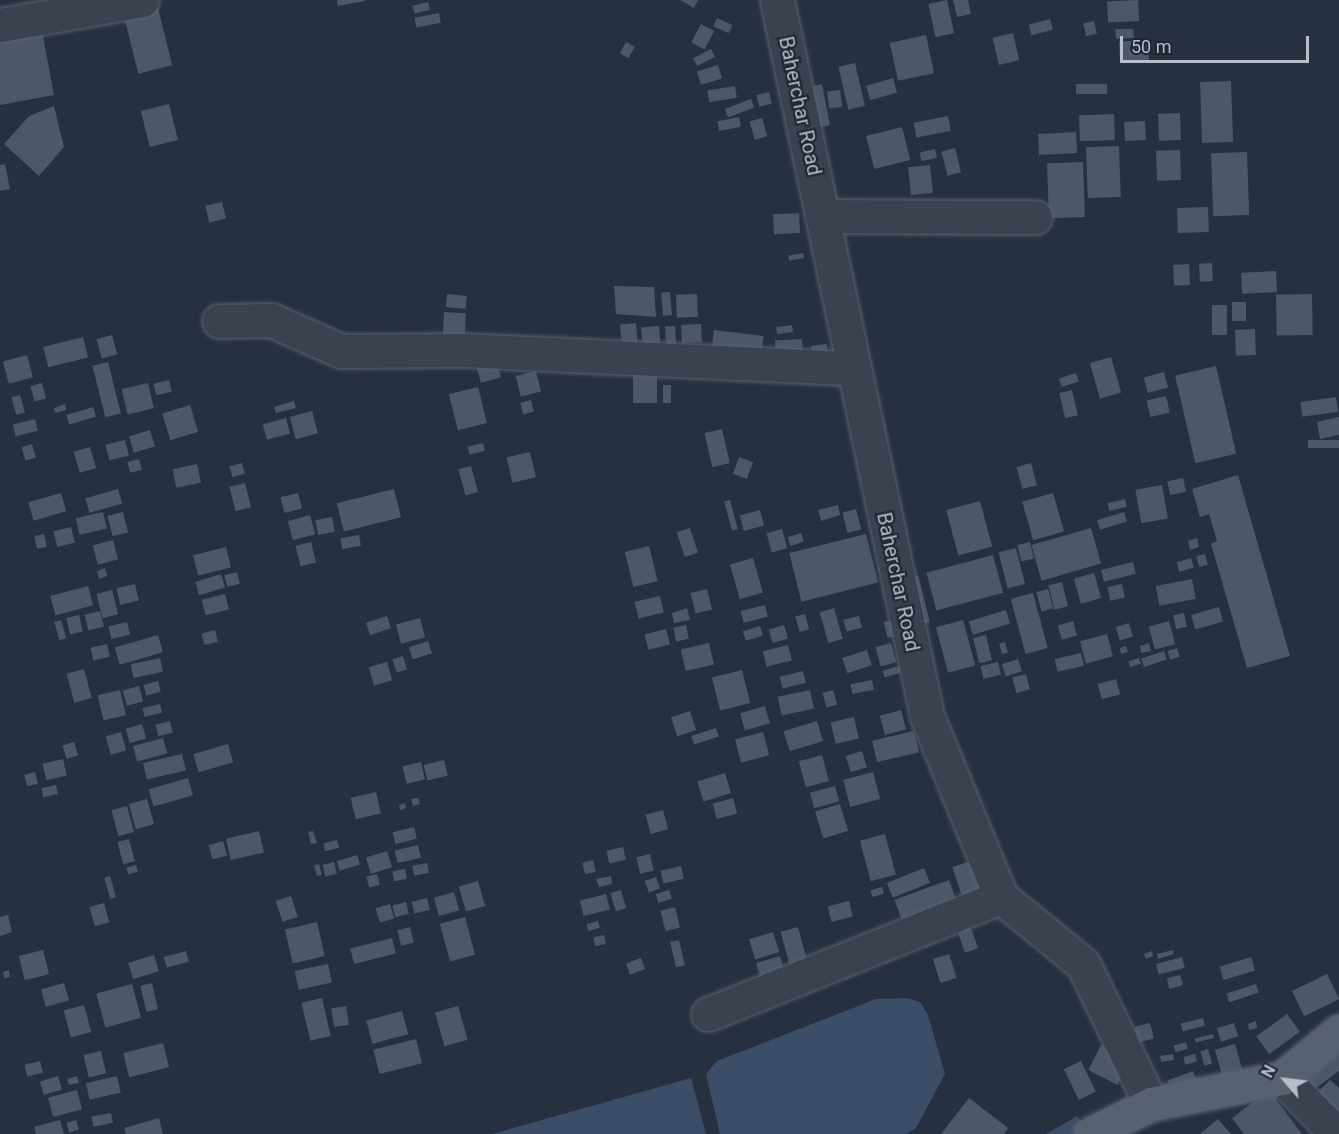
<!DOCTYPE html>
<html>
<head>
<meta charset="utf-8">
<style>
  body { margin:0 }
  #map { position:relative; width:1339px; height:1134px; overflow:hidden; background:#26303f; font-family:Roboto,sans-serif }
  div>[style] { position:absolute }
  [style*='--x'] { left:calc(var(--x)*1px); top:calc(var(--y)*1px); width:calc(var(--w)*1px); rotate:calc(var(--a)*1deg) }
  .water>* { inset:0; background:#3c4d68 }
  .building>* { inset:0; background:#4c5768; transform-origin:0 0 }
  .roads { filter:drop-shadow(0 0 2px #58606d) drop-shadow(0 0 2px #58606d) }
  .minor>* { height:33px; margin:-16.5px; padding:0 16.5px; transform-origin:16.5px; border-radius:16.5px; background:#3a424f }
  .major>* { height:33px; margin:-16.5px; padding:0 16.5px; transform-origin:16.5px; border-radius:16.5px; background:#58616f }
  span { translate:-50% -50%; white-space:nowrap; text-align:center; line-height:1.15; -webkit-text-stroke:4.5px #1f2735; paint-order:stroke }
  .street-label { font-size:20px; color:#b6beca }
  .north { position:absolute; left:1255px; top:1050px; width:60px; height:60px; -webkit-text-stroke:4px #1f2735; paint-order:stroke; rotate:298deg; font-size:16px; font-weight:700; line-height:24px; text-align:center; color:#b6beca }
  .north::after { content:''; display:block; margin:auto; width:21px; height:27px; background:#b6beca; clip-path:polygon(50% 0,100% 100%,50% 72%,0 100%) }
  .scale { position:absolute; left:1120px; top:36px; width:189px; height:27px; box-sizing:border-box; border:3px solid #b6beca; border-top:0; padding-left:8px; font-size:18px; line-height:21px; white-space:nowrap; color:#b6beca; -webkit-text-stroke:4px #1f2735; paint-order:stroke }
</style>
</head>
<body>
<div id="map">
  <div class="water">
    <i style="clip-path:polygon(907px 998px,920px 1002px,928px 1015px,945px 1074px,916px 1128px,906px 1134px,720px 1134px,706px 1074px,717px 1061px,876px 999px)"></i>
    <i style="clip-path:polygon(691px 1078px,706px 1134px,492px 1134px)"></i>
    <i style="clip-path:polygon(1077px 1116px,1090px 1134px,1046px 1134px)"></i>
  </div>
  <div class="building">
    <i style="clip-path:polygon(337px 0,365px 0,365px 1px,338px 6px)"></i>
    <i style="clip-path:polygon(680px 0,698px 0,694px 8px)"></i>
    <i style="left:947px;top:0;width:34px;height:19px;rotate:78deg"></i>
    <i style="clip-path:polygon(953px 0,968px 0,971px 14px,957px 17px)"></i>
    <i style="left:1138px;top:0;width:21px;height:31px;rotate:87deg"></i>
    <i style="left:428px;top:2px;width:8px;height:16px;rotate:76deg"></i>
    <i style="left:158px;top:8px;width:59px;height:35px;rotate:76deg"></i>
    <i style="left:439px;top:13px;width:10px;height:25px;rotate:79deg"></i>
    <i style="left:717px;top:18px;width:17px;height:9px;rotate:24deg"></i>
    <i style="left:1050px;top:19px;width:11px;height:22px;rotate:75deg"></i>
    <i style="left:1094px;top:21px;width:13px;height:11px;rotate:77deg"></i>
    <i style="left:701px;top:24px;width:15px;height:21px;rotate:28deg"></i>
    <i style="clip-path:polygon(1115px 29px,1133px 29px,1134px 38px,1116px 39px)"></i>
    <i style="clip-path:polygon(42px 31px,54px 95px,0 105px,0 39px)"></i>
    <i style="left:1013px;top:33px;width:28px;height:21px;rotate:77deg"></i>
    <i style="left:926px;top:35px;width:39px;height:37px;rotate:78deg"></i>
    <i style="left:1148px;top:40px;width:20px;height:29px;rotate:87deg"></i>
    <i style="left:626px;top:42px;width:10px;height:13px;rotate:29deg"></i>
    <i style="left:711px;top:49px;width:9px;height:20px;rotate:63deg"></i>
    <i style="left:855px;top:63px;width:44px;height:17px;rotate:77deg"></i>
    <i style="left:718px;top:65px;width:14px;height:22px;rotate:73deg"></i>
    <i style="left:893px;top:78px;width:15px;height:28px;rotate:74deg"></i>
    <i style="left:1231px;top:81px;width:61px;height:31px;rotate:88deg"></i>
    <i style="left:822px;top:84px;width:42px;height:23px;rotate:79deg"></i>
    <i style="left:1107px;top:84px;width:10px;height:31px;rotate:90deg"></i>
    <i style="left:735px;top:86px;width:12px;height:28px;rotate:81deg"></i>
    <i style="left:840px;top:90px;width:17px;height:13px;rotate:83deg"></i>
    <i style="left:769px;top:92px;width:12px;height:13px;rotate:76deg"></i>
    <i style="left:751px;top:99px;width:9px;height:28px;rotate:69deg"></i>
    <i style="left:169px;top:104px;width:37px;height:29px;rotate:76deg"></i>
    <i style="clip-path:polygon(54px 106px,64px 147px,39px 176px,4px 144px,29px 116px)"></i>
    <i style="left:1180px;top:113px;width:27px;height:22px;rotate:88deg"></i>
    <i style="left:1114px;top:114px;width:26px;height:35px;rotate:88deg"></i>
    <i style="left:948px;top:116px;width:15px;height:35px;rotate:79deg"></i>
    <i style="left:739px;top:117px;width:10px;height:22px;rotate:79deg"></i>
    <i style="left:762px;top:118px;width:19px;height:13px;rotate:74deg"></i>
    <i style="left:1145px;top:121px;width:19px;height:21px;rotate:87deg"></i>
    <i style="left:902px;top:127px;width:34px;height:37px;rotate:76deg"></i>
    <i style="left:1076px;top:132px;width:21px;height:38px;rotate:87deg"></i>
    <i style="left:1119px;top:146px;width:51px;height:33px;rotate:88deg"></i>
    <i style="left:955px;top:148px;width:25px;height:14px;rotate:76deg"></i>
    <i style="left:935px;top:149px;width:9px;height:16px;rotate:77deg"></i>
    <i style="left:1180px;top:150px;width:30px;height:24px;rotate:88deg"></i>
    <i style="left:1247px;top:152px;width:63px;height:36px;rotate:88deg"></i>
    <i style="left:1083px;top:162px;width:55px;height:36px;rotate:88deg"></i>
    <i style="clip-path:polygon(5px 164px,10px 189px,0 191px,0 165px)"></i>
    <i style="left:930px;top:165px;width:28px;height:22px;rotate:84deg"></i>
    <i style="left:222px;top:202px;width:17px;height:17px;rotate:77deg"></i>
    <i style="left:1208px;top:207px;width:25px;height:31px;rotate:88deg"></i>
    <i style="left:799px;top:213px;width:20px;height:26px;rotate:87deg"></i>
    <i style="left:803px;top:253px;width:5px;height:15px;rotate:79deg"></i>
    <i style="left:1212px;top:263px;width:18px;height:13px;rotate:87deg"></i>
    <i style="left:1189px;top:264px;width:21px;height:16px;rotate:87deg"></i>
    <i style="left:1276px;top:271px;width:21px;height:35px;rotate:87deg"></i>
    <i style="clip-path:polygon(614px 286px,654px 287px,656px 317px,616px 314px)"></i>
    <i style="left:670px;top:292px;width:23px;height:9px;rotate:85deg"></i>
    <i style="left:447px;top:294px;width:20px;height:13px;rotate:6deg"></i>
    <i style="left:697px;top:294px;width:23px;height:21px;rotate:88deg"></i>
    <i style="left:1312px;top:294px;width:41px;height:36px;rotate:89deg"></i>
    <i style="left:1232px;top:302px;width:14px;height:19px"></i>
    <i style="left:1212px;top:305px;width:15px;height:30px"></i>
    <i style="left:444px;top:312px;width:22px;height:22px;rotate:3deg"></i>
    <i style="left:636px;top:323px;width:22px;height:16px;rotate:85deg"></i>
    <i style="left:701px;top:324px;width:18px;height:20px;rotate:87deg"></i>
    <i style="left:792px;top:325px;width:7px;height:16px;rotate:82deg"></i>
    <i style="left:659px;top:326px;width:22px;height:18px;rotate:85deg"></i>
    <i style="left:675px;top:326px;width:20px;height:10px;rotate:87deg"></i>
    <i style="left:1255px;top:329px;width:26px;height:20px;rotate:88deg"></i>
    <i style="left:714px;top:330px;width:50px;height:21px;rotate:7deg"></i>
    <i style="left:112px;top:335px;width:20px;height:16px;rotate:75deg"></i>
    <i style="left:83px;top:337px;width:21px;height:41px;rotate:76deg"></i>
    <i style="left:802px;top:339px;width:17px;height:27px;rotate:87deg"></i>
    <i style="left:827px;top:344px;width:9px;height:16px;rotate:84deg"></i>
    <i style="left:27px;top:355px;width:23px;height:25px;rotate:75deg"></i>
    <i style="left:1111px;top:357px;width:37px;height:22px;rotate:74deg"></i>
    <i style="left:496px;top:358px;width:20px;height:21px;rotate:75deg"></i>
    <i style="left:108px;top:362px;width:53px;height:16px;rotate:76deg"></i>
    <i style="left:633px;top:364px;width:24px;height:39px"></i>
    <i style="left:1216px;top:366px;width:90px;height:42px;rotate:77deg"></i>
    <i style="left:536px;top:371px;width:21px;height:21px;rotate:76deg"></i>
    <i style="left:1164px;top:372px;width:16px;height:21px;rotate:75deg"></i>
    <i style="left:1076px;top:373px;width:9px;height:18px;rotate:72deg"></i>
    <i style="left:169px;top:380px;width:12px;height:16px;rotate:76deg"></i>
    <i style="left:42px;top:383px;width:16px;height:12px;rotate:75deg"></i>
    <i style="left:148px;top:383px;width:26px;height:27px;rotate:77deg"></i>
    <i style="left:663px;top:385px;width:8px;height:18px"></i>
    <i style="left:478px;top:387px;width:37px;height:30px;rotate:76deg"></i>
    <i style="left:1072px;top:390px;width:26px;height:13px;rotate:77deg"></i>
    <i style="left:20px;top:395px;width:18px;height:9px;rotate:74deg"></i>
    <i style="left:1166px;top:396px;width:17px;height:20px;rotate:77deg"></i>
    <i style="left:1336px;top:397px;width:15px;height:36px;rotate:82deg"></i>
    <i style="left:531px;top:400px;width:12px;height:11px;rotate:76deg"></i>
    <i style="clip-path:polygon(294px 401px,296px 408px,276px 413px,274px 407px)"></i>
    <i style="clip-path:polygon(65px 404px,66px 410px,55px 413px,54px 408px)"></i>
    <i style="left:190px;top:405px;width:28px;height:29px;rotate:73deg"></i>
    <i style="left:93px;top:407px;width:10px;height:28px;rotate:73deg"></i>
    <i style="left:312px;top:411px;width:23px;height:23px;rotate:75deg"></i>
    <i style="clip-path:polygon(1339px 417px,1339px 435px,1320px 439px,1317px 422px)"></i>
    <i style="left:286px;top:418px;width:16px;height:24px;rotate:75deg"></i>
    <i style="left:35px;top:419px;width:12px;height:23px;rotate:76deg"></i>
    <i style="left:722px;top:429px;width:35px;height:18px;rotate:77deg"></i>
    <i style="left:150px;top:430px;width:17px;height:22px;rotate:73deg"></i>
    <i style="left:125px;top:440px;width:16px;height:20px;rotate:76deg"></i>
    <i style="left:1339px;top:440px;width:8px;height:31px;rotate:90deg"></i>
    <i style="left:483px;top:443px;width:8px;height:16px;rotate:76deg"></i>
    <i style="left:32px;top:444px;width:14px;height:11px;rotate:73deg"></i>
    <i style="left:90px;top:447px;width:22px;height:17px;rotate:74deg"></i>
    <i style="left:530px;top:452px;width:26px;height:24px;rotate:77deg"></i>
    <i style="left:739px;top:457px;width:15px;height:18px;rotate:20deg"></i>
    <i style="left:139px;top:459px;width:11px;height:12px;rotate:75deg"></i>
    <i style="left:242px;top:463px;width:11px;height:13px;rotate:75deg"></i>
    <i style="left:1031px;top:463px;width:23px;height:15px;rotate:75deg"></i>
    <i style="left:197px;top:464px;width:19px;height:25px;rotate:78deg"></i>
    <i style="left:471px;top:466px;width:27px;height:13px;rotate:75deg"></i>
    <i style="clip-path:polygon(1238px 475px,1290px 656px,1247px 668px,1211px 544px,1217px 541px,1209px 514px,1200px 517px,1192px 489px)"></i>
    <i style="left:1183px;top:478px;width:14px;height:16px;rotate:78deg"></i>
    <i style="left:245px;top:483px;width:25px;height:16px;rotate:76deg"></i>
    <i style="left:1162px;top:485px;width:34px;height:27px;rotate:80deg"></i>
    <i style="left:118px;top:489px;width:15px;height:34px;rotate:74deg"></i>
    <i style="left:394px;top:489px;width:29px;height:59px;rotate:76deg"></i>
    <i style="left:61px;top:493px;width:19px;height:34px;rotate:74deg"></i>
    <i style="left:298px;top:493px;width:16px;height:18px;rotate:76deg"></i>
    <i style="left:1053px;top:493px;width:40px;height:32px;rotate:74deg"></i>
    <i style="left:1125px;top:499px;width:8px;height:18px;rotate:76deg"></i>
    <i style="left:730px;top:500px;width:30px;height:6px;rotate:75deg"></i>
    <i style="left:980px;top:501px;width:47px;height:35px;rotate:75deg"></i>
    <i style="clip-path:polygon(838px 505px,840px 515px,821px 521px,818px 510px)"></i>
    <i style="left:856px;top:509px;width:21px;height:14px;rotate:76deg"></i>
    <i style="left:760px;top:510px;width:16px;height:21px;rotate:75deg"></i>
    <i style="left:103px;top:512px;width:17px;height:28px;rotate:77deg"></i>
    <i style="left:123px;top:512px;width:21px;height:16px;rotate:76deg"></i>
    <i style="left:1124px;top:512px;width:10px;height:28px;rotate:73deg"></i>
    <i style="left:310px;top:515px;width:20px;height:23px;rotate:75deg"></i>
    <i style="left:332px;top:517px;width:15px;height:17px;rotate:79deg"></i>
    <i style="left:71px;top:527px;width:16px;height:18px;rotate:76deg"></i>
    <i style="left:690px;top:528px;width:26px;height:14px;rotate:72deg"></i>
    <i style="left:1091px;top:528px;width:37px;height:62px;rotate:74deg"></i>
    <i style="left:782px;top:529px;width:20px;height:16px;rotate:75deg"></i>
    <i style="left:801px;top:533px;width:9px;height:14px;rotate:72deg"></i>
    <i style="left:44px;top:534px;width:13px;height:10px;rotate:77deg"></i>
    <i style="left:866px;top:534px;width:50px;height:79px;rotate:76deg"></i>
    <i style="left:359px;top:535px;width:11px;height:19px;rotate:80deg"></i>
    <i style="clip-path:polygon(1197px 538px,1199px 547px,1190px 550px,1188px 541px)"></i>
    <i style="left:113px;top:540px;width:20px;height:21px;rotate:75deg"></i>
    <i style="left:311px;top:542px;width:21px;height:16px;rotate:76deg"></i>
    <i style="left:1030px;top:542px;width:17px;height:13px;rotate:77deg"></i>
    <i style="left:649px;top:546px;width:36px;height:25px;rotate:76deg"></i>
    <i style="left:226px;top:547px;width:21px;height:34px;rotate:76deg"></i>
    <i style="left:1016px;top:548px;width:37px;height:18px;rotate:76deg"></i>
    <i style="left:1205px;top:554px;width:11px;height:9px;rotate:75deg"></i>
    <i style="left:993px;top:555px;width:39px;height:69px;rotate:75deg"></i>
    <i style="left:753px;top:558px;width:36px;height:24px;rotate:74deg"></i>
    <i style="left:1191px;top:558px;width:10px;height:15px;rotate:73deg"></i>
    <i style="left:1133px;top:562px;width:12px;height:33px;rotate:76deg"></i>
    <i style="clip-path:polygon(105px 568px,107px 576px,99px 579px,97px 571px)"></i>
    <i style="left:237px;top:572px;width:12px;height:13px;rotate:76deg"></i>
    <i style="left:1094px;top:573px;width:26px;height:21px;rotate:74deg"></i>
    <i style="left:221px;top:574px;width:14px;height:27px;rotate:73deg"></i>
    <i style="left:918px;top:575px;width:49px;height:16px;rotate:76deg"></i>
    <i style="left:1192px;top:579px;width:20px;height:37px;rotate:79deg"></i>
    <i style="left:1062px;top:582px;width:25px;height:14px;rotate:76deg"></i>
    <i style="left:135px;top:584px;width:17px;height:19px;rotate:77deg"></i>
    <i style="left:1122px;top:584px;width:14px;height:15px;rotate:78deg"></i>
    <i style="left:88px;top:586px;width:20px;height:39px;rotate:75deg"></i>
    <i style="left:707px;top:589px;width:21px;height:17px;rotate:76deg"></i>
    <i style="left:1048px;top:589px;width:20px;height:12px;rotate:75deg"></i>
    <i style="left:112px;top:590px;width:25px;height:16px;rotate:76deg"></i>
    <i style="left:1033px;top:593px;width:57px;height:23px;rotate:75deg"></i>
    <i style="left:225px;top:594px;width:16px;height:24px;rotate:76deg"></i>
    <i style="left:660px;top:596px;width:17px;height:26px;rotate:77deg"></i>
    <i style="left:765px;top:605px;width:12px;height:25px;rotate:76deg"></i>
    <i style="left:1219px;top:607px;width:15px;height:29px;rotate:74deg"></i>
    <i style="clip-path:polygon(687px 608px,690px 620px,674px 623px,672px 613px)"></i>
    <i style="left:834px;top:608px;width:32px;height:15px;rotate:74deg"></i>
    <i style="left:1006px;top:610px;width:14px;height:39px;rotate:73deg"></i>
    <i style="left:100px;top:611px;width:16px;height:16px;rotate:76deg"></i>
    <i style="left:1184px;top:613px;width:14px;height:11px;rotate:78deg"></i>
    <i style="left:805px;top:614px;width:16px;height:10px;rotate:75deg"></i>
    <i style="left:79px;top:615px;width:17px;height:13px;rotate:77deg"></i>
    <i style="left:387px;top:616px;width:13px;height:22px;rotate:72deg"></i>
    <i style="left:859px;top:616px;width:12px;height:16px;rotate:76deg"></i>
    <i style="left:420px;top:618px;width:20px;height:25px;rotate:75deg"></i>
    <i style="left:896px;top:619px;width:16px;height:13px;rotate:75deg"></i>
    <i style="left:61px;top:620px;width:19px;height:7px;rotate:74deg"></i>
    <i style="left:963px;top:620px;width:47px;height:28px;rotate:75deg"></i>
    <i style="left:1073px;top:621px;width:15px;height:16px;rotate:74deg"></i>
    <i style="left:1169px;top:621px;width:24px;height:21px;rotate:75deg"></i>
    <i style="left:127px;top:622px;width:13px;height:19px;rotate:77deg"></i>
    <i style="left:1129px;top:623px;width:14px;height:14px;rotate:73deg"></i>
    <i style="left:686px;top:625px;width:14px;height:13px;rotate:78deg"></i>
    <i style="left:784px;top:625px;width:14px;height:16px;rotate:73deg"></i>
    <i style="left:760px;top:626px;width:10px;height:18px;rotate:73deg"></i>
    <i style="left:666px;top:629px;width:16px;height:22px;rotate:76deg"></i>
    <i style="left:215px;top:630px;width:12px;height:14px;rotate:76deg"></i>
    <i style="left:1107px;top:634px;width:23px;height:28px;rotate:75deg"></i>
    <i style="left:158px;top:635px;width:18px;height:45px;rotate:74deg"></i>
    <i style="left:986px;top:635px;width:26px;height:13px;rotate:77deg"></i>
    <i style="left:428px;top:641px;width:13px;height:20px;rotate:72deg"></i>
    <i style="left:1005px;top:642px;width:11px;height:6px;rotate:75deg"></i>
    <i style="left:709px;top:643px;width:22px;height:29px;rotate:77deg"></i>
    <i style="left:891px;top:643px;width:20px;height:16px;rotate:75deg"></i>
    <i style="clip-path:polygon(1149px 643px,1151px 651px,1141px 653px,1140px 646px)"></i>
    <i style="left:107px;top:644px;width:13px;height:17px;rotate:77deg"></i>
    <i style="left:788px;top:645px;width:16px;height:26px;rotate:76deg"></i>
    <i style="clip-path:polygon(1126px 646px,1128px 652px,1121px 654px,1120px 648px)"></i>
    <i style="left:1177px;top:648px;width:9px;height:10px;rotate:72deg"></i>
    <i style="left:867px;top:650px;width:16px;height:26px;rotate:72deg"></i>
    <i style="left:1164px;top:651px;width:9px;height:24px;rotate:72deg"></i>
    <i style="left:1081px;top:653px;width:13px;height:27px;rotate:77deg"></i>
    <i style="left:403px;top:656px;width:14px;height:11px;rotate:73deg"></i>
    <i style="left:160px;top:658px;width:14px;height:30px;rotate:78deg"></i>
    <i style="left:1139px;top:658px;width:6px;height:11px;rotate:72deg"></i>
    <i style="left:1018px;top:659px;width:13px;height:17px;rotate:72deg"></i>
    <i style="left:387px;top:662px;width:19px;height:19px;rotate:74deg"></i>
    <i style="left:998px;top:662px;width:13px;height:18px;rotate:77deg"></i>
    <i style="left:899px;top:666px;width:7px;height:17px;rotate:74deg"></i>
    <i style="left:84px;top:669px;width:30px;height:18px;rotate:75deg"></i>
    <i style="left:742px;top:670px;width:34px;height:31px;rotate:76deg"></i>
    <i style="left:803px;top:671px;width:12px;height:24px;rotate:76deg"></i>
    <i style="left:1026px;top:674px;width:16px;height:14px;rotate:76deg"></i>
    <i style="left:1116px;top:679px;width:16px;height:19px;rotate:75deg"></i>
    <i style="left:872px;top:680px;width:10px;height:22px;rotate:79deg"></i>
    <i style="left:158px;top:681px;width:11px;height:15px;rotate:75deg"></i>
    <i style="left:139px;top:686px;width:16px;height:17px;rotate:75deg"></i>
    <i style="left:120px;top:690px;width:26px;height:23px;rotate:77deg"></i>
    <i style="left:810px;top:690px;width:19px;height:33px;rotate:78deg"></i>
    <i style="left:833px;top:690px;width:15px;height:11px;rotate:74deg"></i>
    <i style="left:160px;top:704px;width:9px;height:18px;rotate:77deg"></i>
    <i style="left:765px;top:706px;width:18px;height:26px;rotate:74deg"></i>
    <i style="left:901px;top:710px;width:20px;height:22px;rotate:75deg"></i>
    <i style="left:690px;top:711px;width:20px;height:20px;rotate:72deg"></i>
    <i style="left:854px;top:717px;width:22px;height:24px;rotate:77deg"></i>
    <i style="left:170px;top:721px;width:12px;height:15px;rotate:76deg"></i>
    <i style="left:817px;top:721px;width:21px;height:35px;rotate:73deg"></i>
    <i style="left:142px;top:724px;width:15px;height:17px;rotate:74deg"></i>
    <i style="left:716px;top:728px;width:9px;height:26px;rotate:72deg"></i>
    <i style="left:914px;top:731px;width:22px;height:43px;rotate:77deg"></i>
    <i style="left:121px;top:732px;width:19px;height:16px;rotate:74deg"></i>
    <i style="left:763px;top:732px;width:24px;height:29px;rotate:75deg"></i>
    <i style="left:163px;top:738px;width:16px;height:31px;rotate:75deg"></i>
    <i style="left:74px;top:742px;width:14px;height:12px;rotate:73deg"></i>
    <i style="left:228px;top:744px;width:19px;height:36px;rotate:74deg"></i>
    <i style="left:862px;top:751px;width:17px;height:17px;rotate:73deg"></i>
    <i style="left:182px;top:754px;width:17px;height:40px;rotate:77deg"></i>
    <i style="left:822px;top:755px;width:27px;height:24px;rotate:75deg"></i>
    <i style="left:63px;top:759px;width:17px;height:21px;rotate:77deg"></i>
    <i style="left:444px;top:760px;width:16px;height:21px;rotate:76deg"></i>
    <i style="left:421px;top:762px;width:18px;height:19px;rotate:77deg"></i>
    <i style="left:35px;top:772px;width:12px;height:11px;rotate:76deg"></i>
    <i style="left:873px;top:772px;width:28px;height:31px;rotate:75deg"></i>
    <i style="left:725px;top:773px;width:21px;height:29px;rotate:73deg"></i>
    <i style="left:188px;top:778px;width:18px;height:41px;rotate:74deg"></i>
    <i style="left:56px;top:785px;width:9px;height:15px;rotate:77deg"></i>
    <i style="left:835px;top:786px;width:16px;height:26px;rotate:75deg"></i>
    <i style="left:376px;top:792px;width:22px;height:26px;rotate:77deg"></i>
    <i style="clip-path:polygon(418px 798px,420px 804px,413px 806px,411px 799px)"></i>
    <i style="left:733px;top:798px;width:16px;height:21px;rotate:75deg"></i>
    <i style="left:147px;top:799px;width:26px;height:19px;rotate:74deg"></i>
    <i style="clip-path:polygon(405px 803px,406px 808px,400px 810px,399px 805px)"></i>
    <i style="left:840px;top:804px;width:28px;height:26px;rotate:73deg"></i>
    <i style="left:127px;top:806px;width:27px;height:16px;rotate:75deg"></i>
    <i style="left:663px;top:810px;width:20px;height:18px;rotate:75deg"></i>
    <i style="left:414px;top:827px;width:12px;height:22px;rotate:76deg"></i>
    <i style="left:259px;top:831px;width:22px;height:34px;rotate:77deg"></i>
    <i style="clip-path:polygon(313px 831px,317px 843px,311px 844px,308px 832px)"></i>
    <i style="left:885px;top:834px;width:42px;height:26px;rotate:75deg"></i>
    <i style="left:129px;top:839px;width:23px;height:12px;rotate:75deg"></i>
    <i style="left:337px;top:840px;width:8px;height:14px;rotate:76deg"></i>
    <i style="left:223px;top:841px;width:15px;height:15px;rotate:74deg"></i>
    <i style="left:418px;top:845px;width:13px;height:24px;rotate:77deg"></i>
    <i style="left:623px;top:847px;width:13px;height:17px;rotate:77deg"></i>
    <i style="left:387px;top:851px;width:17px;height:22px;rotate:73deg"></i>
    <i style="left:650px;top:854px;width:17px;height:14px;rotate:77deg"></i>
    <i style="left:357px;top:855px;width:10px;height:21px;rotate:73deg"></i>
    <i style="left:980px;top:858px;width:36px;height:29px;rotate:72deg"></i>
    <i style="left:593px;top:860px;width:12px;height:11px;rotate:76deg"></i>
    <i style="left:334px;top:862px;width:12px;height:12px;rotate:76deg"></i>
    <i style="left:427px;top:863px;width:10px;height:15px;rotate:79deg"></i>
    <i style="left:319px;top:864px;width:11px;height:5px;rotate:75deg"></i>
    <i style="left:136px;top:865px;width:7px;height:10px;rotate:74deg"></i>
    <i style="left:681px;top:866px;width:13px;height:21px;rotate:77deg"></i>
    <i style="left:924px;top:868px;width:16px;height:40px;rotate:68deg"></i>
    <i style="left:405px;top:869px;width:10px;height:13px;rotate:79deg"></i>
    <i style="left:377px;top:874px;width:11px;height:11px;rotate:75deg"></i>
    <i style="left:110px;top:876px;width:22px;height:6px;rotate:74deg"></i>
    <i style="clip-path:polygon(611px 876px,612px 884px,599px 887px,596px 879px)"></i>
    <i style="left:656px;top:877px;width:12px;height:12px;rotate:70deg"></i>
    <i style="left:949px;top:880px;width:30px;height:58px;rotate:70deg"></i>
    <i style="left:478px;top:881px;width:26px;height:20px;rotate:74deg"></i>
    <i style="left:882px;top:887px;width:7px;height:12px;rotate:74deg"></i>
    <i style="left:621px;top:890px;width:19px;height:11px;rotate:74deg"></i>
    <i style="left:669px;top:890px;width:9px;height:14px;rotate:72deg"></i>
    <i style="left:454px;top:892px;width:19px;height:21px;rotate:74deg"></i>
    <i style="left:606px;top:894px;width:16px;height:27px;rotate:76deg"></i>
    <i style="left:291px;top:896px;width:22px;height:16px;rotate:72deg"></i>
    <i style="left:427px;top:898px;width:12px;height:16px;rotate:76deg"></i>
    <i style="left:849px;top:901px;width:16px;height:22px;rotate:76deg"></i>
    <i style="left:406px;top:902px;width:12px;height:14px;rotate:76deg"></i>
    <i style="left:104px;top:903px;width:20px;height:15px;rotate:75deg"></i>
    <i style="left:390px;top:904px;width:15px;height:15px;rotate:74deg"></i>
    <i style="left:675px;top:907px;width:21px;height:15px;rotate:76deg"></i>
    <i style="clip-path:polygon(8px 915px,12px 932px,0 936px,0 917px)"></i>
    <i style="left:465px;top:917px;width:39px;height:26px;rotate:75deg"></i>
    <i style="left:968px;top:919px;width:31px;height:14px;rotate:71deg"></i>
    <i style="left:598px;top:921px;width:7px;height:12px;rotate:74deg"></i>
    <i style="left:317px;top:922px;width:35px;height:33px;rotate:77deg"></i>
    <i style="left:410px;top:927px;width:16px;height:13px;rotate:76deg"></i>
    <i style="left:798px;top:927px;width:39px;height:18px;rotate:75deg"></i>
    <i style="left:773px;top:932px;width:21px;height:25px;rotate:73deg"></i>
    <i style="left:604px;top:935px;width:9px;height:11px;rotate:77deg"></i>
    <i style="left:392px;top:938px;width:16px;height:43px;rotate:76deg"></i>
    <i style="left:679px;top:940px;width:26px;height:9px;rotate:77deg"></i>
    <i style="left:43px;top:950px;width:25px;height:25px;rotate:76deg"></i>
    <i style="clip-path:polygon(1173px 950px,1174px 954px,1158px 959px,1157px 954px)"></i>
    <i style="left:186px;top:951px;width:11px;height:23px;rotate:75deg"></i>
    <i style="clip-path:polygon(1152px 951px,1153px 956px,1146px 959px,1144px 954px)"></i>
    <i style="left:949px;top:954px;width:25px;height:17px;rotate:72deg"></i>
    <i style="left:154px;top:955px;width:17px;height:27px;rotate:73deg"></i>
    <i style="left:780px;top:956px;width:19px;height:25px;rotate:74deg"></i>
    <i style="left:1182px;top:957px;width:11px;height:27px;rotate:75deg"></i>
    <i style="left:1251px;top:957px;width:14px;height:33px;rotate:73deg"></i>
    <i style="left:641px;top:958px;width:12px;height:16px;rotate:70deg"></i>
    <i style="left:328px;top:964px;width:19px;height:34px;rotate:78deg"></i>
    <i style="clip-path:polygon(9px 970px,10px 977px,4px 978px,3px 972px)"></i>
    <i style="left:1327px;top:974px;width:28px;height:39px;rotate:64deg"></i>
    <i style="clip-path:polygon(1180px 975px,1183px 985px,1169px 989px,1167px 978px)"></i>
    <i style="left:64px;top:983px;width:18px;height:24px;rotate:74deg"></i>
    <i style="left:152px;top:983px;width:27px;height:12px;rotate:77deg"></i>
    <i style="left:132px;top:984px;width:35px;height:37px;rotate:75deg"></i>
    <i style="left:1256px;top:984px;width:9px;height:31px;rotate:72deg"></i>
    <i style="left:322px;top:998px;width:39px;height:21px;rotate:77deg"></i>
    <i style="left:84px;top:1005px;width:28px;height:21px;rotate:75deg"></i>
    <i style="left:346px;top:1006px;width:19px;height:15px;rotate:81deg"></i>
    <i style="left:458px;top:1006px;width:35px;height:24px;rotate:74deg"></i>
    <i style="left:402px;top:1011px;width:24px;height:37px;rotate:75deg"></i>
    <i style="left:1287px;top:1014px;width:22px;height:38px;rotate:54deg"></i>
    <i style="left:1203px;top:1018px;width:8px;height:23px;rotate:76deg"></i>
    <i style="clip-path:polygon(1256px 1021px,1257px 1028px,1249px 1030px,1248px 1024px)"></i>
    <i style="left:1150px;top:1023px;width:16px;height:16px;rotate:76deg"></i>
    <i style="left:1234px;top:1023px;width:14px;height:18px;rotate:73deg"></i>
    <i style="left:1213px;top:1034px;width:4px;height:19px;rotate:76deg"></i>
    <i style="left:416px;top:1039px;width:25px;height:44px;rotate:76deg"></i>
    <i style="left:1186px;top:1042px;width:7px;height:13px;rotate:74deg"></i>
    <i style="left:163px;top:1043px;width:25px;height:41px;rotate:76deg"></i>
    <i style="left:1235px;top:1044px;width:26px;height:21px;rotate:74deg"></i>
    <i style="left:1101px;top:1045px;width:33px;height:28px;rotate:27deg"></i>
    <i style="clip-path:polygon(1339px 1045px,1339px 1071px,1308px 1094px,1296px 1078px)"></i>
    <i style="left:1208px;top:1049px;width:15px;height:8px;rotate:74deg"></i>
    <i style="left:101px;top:1051px;width:23px;height:18px;rotate:77deg"></i>
    <i style="left:1173px;top:1054px;width:6px;height:13px;rotate:81deg"></i>
    <i style="left:1195px;top:1054px;width:8px;height:12px;rotate:76deg"></i>
    <i style="left:40px;top:1061px;width:12px;height:16px;rotate:76deg"></i>
    <i style="left:1081px;top:1061px;width:34px;height:19px;rotate:64deg"></i>
    <i style="left:1193px;top:1071px;width:12px;height:27px;rotate:70deg"></i>
    <i style="left:58px;top:1076px;width:14px;height:19px;rotate:73deg"></i>
    <i style="clip-path:polygon(77px 1076px,79px 1083px,69px 1085px,67px 1079px)"></i>
    <i style="left:117px;top:1076px;width:17px;height:32px;rotate:77deg"></i>
    <i style="clip-path:polygon(1330px 1080px,1339px 1088px,1339px 1113px,1317px 1093px)"></i>
    <i style="left:77px;top:1090px;width:20px;height:30px;rotate:75deg"></i>
    <i style="clip-path:polygon(1269px 1090px,1302px 1134px,1244px 1134px,1232px 1118px)"></i>
    <i style="clip-path:polygon(969px 1098px,1008px 1128px,1004px 1134px,941px 1134px)"></i>
    <i style="left:111px;top:1113px;width:10px;height:20px;rotate:79deg"></i>
    <i style="clip-path:polygon(159px 1118px,163px 1134px,126px 1134px,124px 1128px)"></i>
    <i style="clip-path:polygon(1218px 1119px,1231px 1134px,1200px 1134px)"></i>
    <i style="clip-path:polygon(60px 1120px,64px 1134px,36px 1134px,34px 1127px)"></i>
    <i style="left:76px;top:1120px;width:10px;height:10px;rotate:73deg"></i>
  </div>
  <div class="roads">
    <div class="minor">
      <i style="--x:777;--y:0;--w:732;--a:78.17"></i>
      <i style="--x:927;--y:716;--w:196;--a:67.8"></i>
      <i style="--x:1001;--y:897;--w:106;--a:39.3"></i>
      <i style="--x:1083;--y:964;--w:156;--a:64.1"></i>
      <i style="--x:0;--y:25;--w:144;--a:-10"></i>
      <i style="--x:823;--y:216;--w:212;--a:0.3"></i>
      <i style="--x:219;--y:321;--w:52;--a:-1.1"></i>
      <i style="--x:271;--y:320;--w:77;--a:23.9"></i>
      <i style="--x:341;--y:351;--w:122;--a:-0.5"></i>
      <i style="--x:463;--y:350;--w:388;--a:2.7"></i>
      <i style="--x:708;--y:1014;--w:315;--a:-21.8"></i>
      <i style="--x:1282;--y:1078;--w:78;--a:45.5"></i>
    </div>
    <div class="major">
      <i style="--x:1090;--y:1134;--w:68;--a:-26.2"></i>
      <i style="--x:1151;--y:1104;--w:134;--a:-11.2"></i>
      <i style="--x:1282;--y:1078;--w:74;--a:-39.5"></i>
    </div>
  </div>
  <div class="street-label">
    <span style="left:800px;top:106px;rotate:78deg">Baherchar Road</span>
    <span style="left:898px;top:582px;rotate:78deg">Baherchar Road</span>
  </div>
  <div class="north">N</div>
  <div class="scale">50 m</div>
</div>
</body>
</html>
